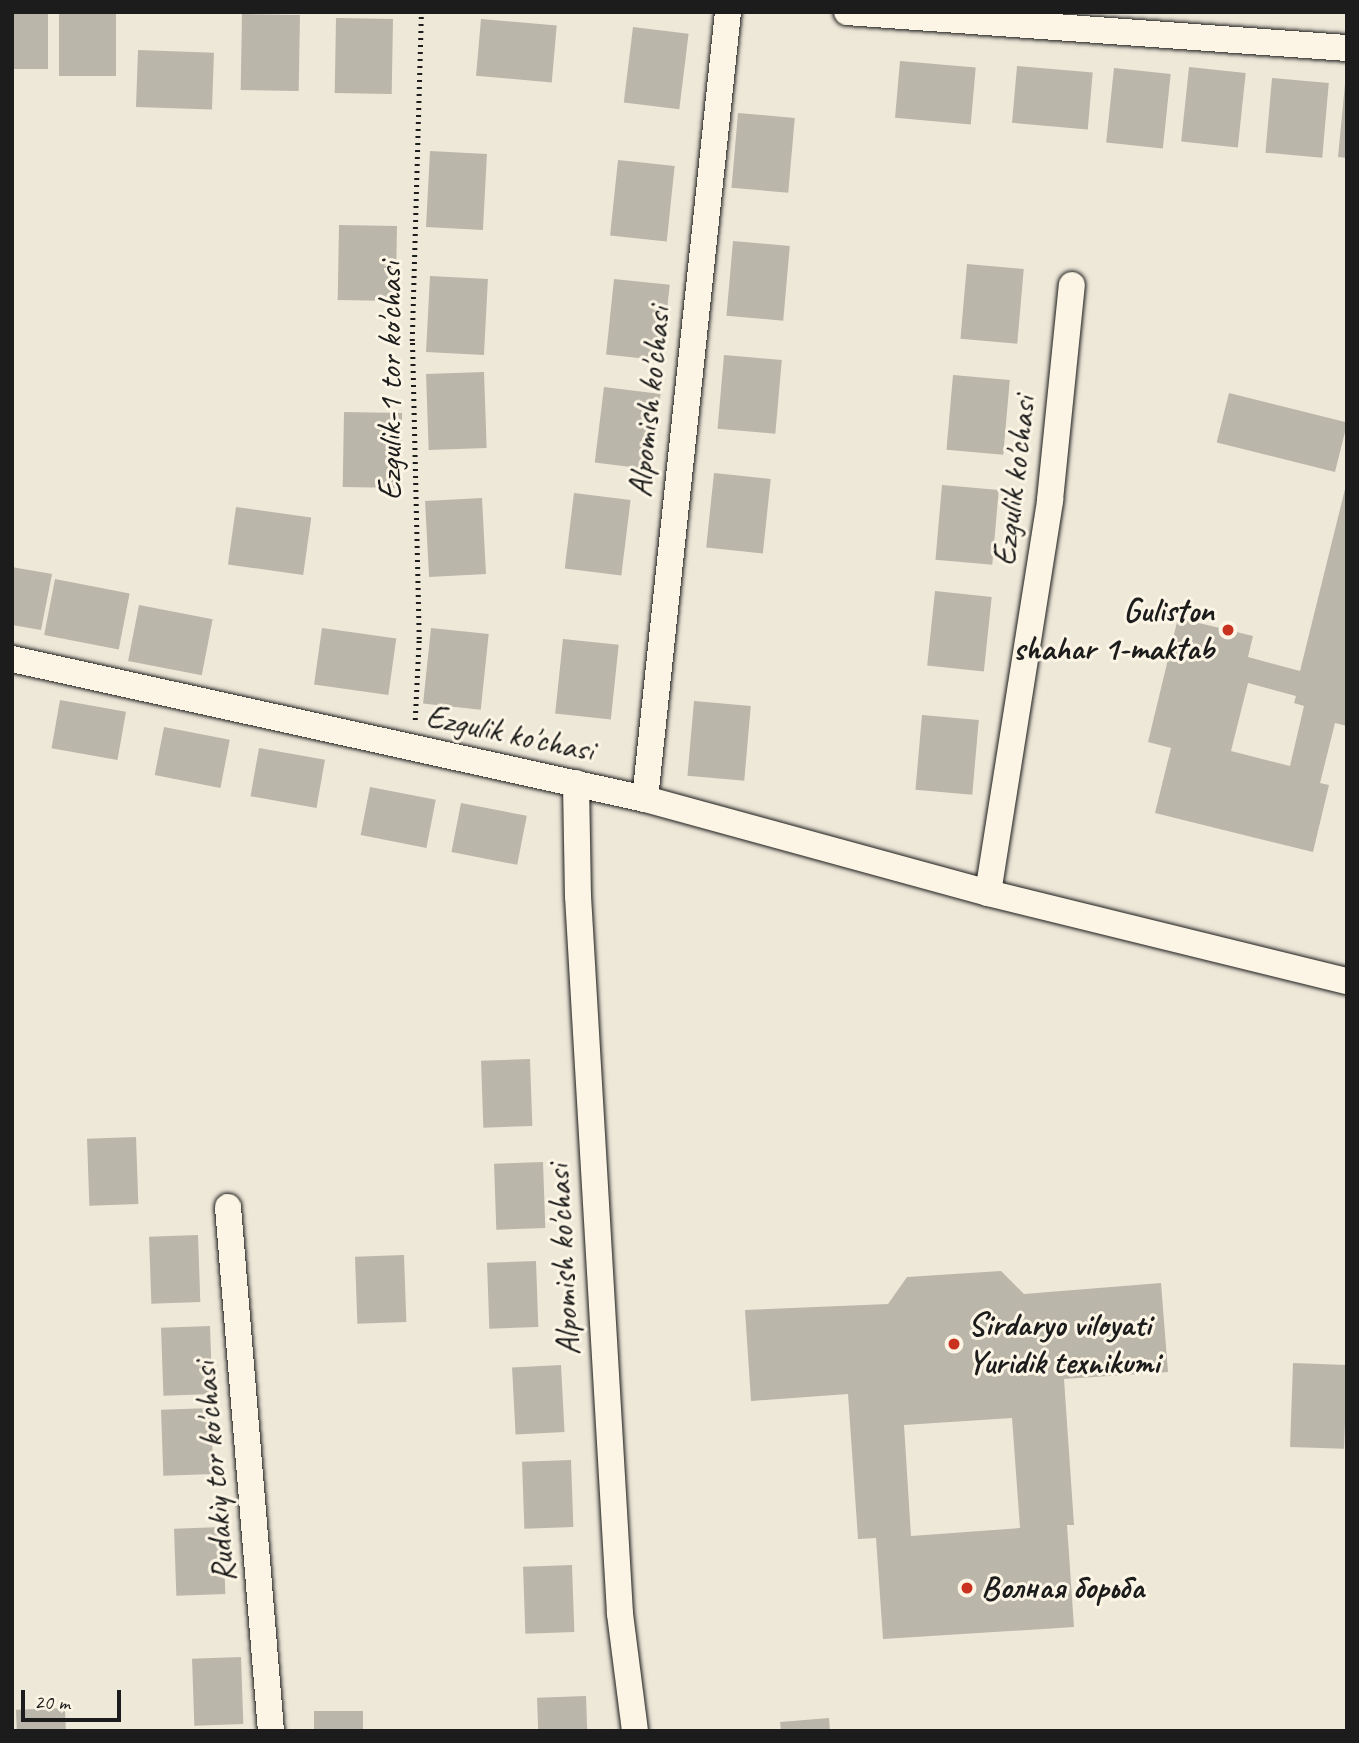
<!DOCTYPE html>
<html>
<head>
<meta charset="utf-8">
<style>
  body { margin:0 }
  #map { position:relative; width:1359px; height:1743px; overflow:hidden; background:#eee8d9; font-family:Caveat,sans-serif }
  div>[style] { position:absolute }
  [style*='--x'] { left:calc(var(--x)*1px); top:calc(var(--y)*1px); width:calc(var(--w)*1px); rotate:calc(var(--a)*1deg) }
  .building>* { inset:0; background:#bab6aa; transform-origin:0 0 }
  .path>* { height:4.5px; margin-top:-2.25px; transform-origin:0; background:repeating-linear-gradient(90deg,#1c1c1c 0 2px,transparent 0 7px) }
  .roads { filter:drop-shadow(0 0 2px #1c1c1c) drop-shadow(0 0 2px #1c1c1c) }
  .street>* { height:26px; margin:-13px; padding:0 13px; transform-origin:13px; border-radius:13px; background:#fcf5e5 }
  .dots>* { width:19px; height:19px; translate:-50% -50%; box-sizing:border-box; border:4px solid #fcf5e5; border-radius:50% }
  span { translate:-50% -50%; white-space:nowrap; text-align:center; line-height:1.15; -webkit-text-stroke:6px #fcf5e5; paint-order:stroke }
  .street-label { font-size:33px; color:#1c1c1c }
  .poi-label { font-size:33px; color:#1c1c1c; font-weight:700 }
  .right { translate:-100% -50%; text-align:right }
  .left { translate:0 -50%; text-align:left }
  .frame { position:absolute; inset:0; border:14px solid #1c1c1c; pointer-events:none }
  .scale { position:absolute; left:21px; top:1690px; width:100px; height:32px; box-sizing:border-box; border:4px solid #1c1c1c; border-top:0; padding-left:9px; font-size:21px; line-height:24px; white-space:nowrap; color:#1c1c1c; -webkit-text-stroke:5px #fcf5e5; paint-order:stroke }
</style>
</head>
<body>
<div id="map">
  <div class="building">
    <i style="left:12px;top:12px;width:36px;height:57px"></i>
    <i style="left:59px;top:12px;width:57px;height:64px"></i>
    <i style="left:242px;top:14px;width:58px;height:76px;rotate:1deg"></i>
    <i style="left:336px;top:18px;width:57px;height:75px;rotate:1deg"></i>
    <i style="left:481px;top:19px;width:76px;height:57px;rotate:5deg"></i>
    <i style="left:633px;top:27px;width:56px;height:76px;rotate:7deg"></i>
    <i style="left:138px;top:50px;width:76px;height:57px;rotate:2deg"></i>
    <i style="left:900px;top:61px;width:76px;height:57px;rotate:5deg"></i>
    <i style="left:1017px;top:66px;width:76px;height:57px;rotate:5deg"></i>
    <i style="left:1189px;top:67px;width:57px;height:75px;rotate:6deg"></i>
    <i style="left:1114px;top:68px;width:57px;height:75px;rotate:6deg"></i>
    <i style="left:1272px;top:78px;width:57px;height:75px;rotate:5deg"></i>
    <i style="clip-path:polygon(1345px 84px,1347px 85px,1347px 158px,1338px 157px)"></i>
    <i style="left:738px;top:113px;width:57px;height:75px;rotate:5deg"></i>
    <i style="left:430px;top:151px;width:57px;height:76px;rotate:3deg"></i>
    <i style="left:618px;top:160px;width:57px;height:76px;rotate:6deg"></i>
    <i style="left:339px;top:225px;width:58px;height:75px;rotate:1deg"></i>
    <i style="left:733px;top:241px;width:57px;height:75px;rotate:5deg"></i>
    <i style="left:967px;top:264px;width:57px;height:75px;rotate:5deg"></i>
    <i style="left:430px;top:276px;width:58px;height:76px;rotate:3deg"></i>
    <i style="left:614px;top:279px;width:56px;height:76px;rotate:6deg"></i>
    <i style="left:724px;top:355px;width:58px;height:74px;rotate:5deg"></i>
    <i style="left:484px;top:372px;width:76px;height:58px;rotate:88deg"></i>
    <i style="left:953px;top:375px;width:57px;height:75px;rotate:5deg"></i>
    <i style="left:604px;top:387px;width:57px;height:76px;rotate:7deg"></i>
    <i style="left:1229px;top:393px;width:122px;height:51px;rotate:14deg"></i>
    <i style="left:344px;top:412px;width:58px;height:75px;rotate:1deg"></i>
    <i style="left:714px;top:473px;width:57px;height:75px;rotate:6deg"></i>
    <i style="left:942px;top:485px;width:57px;height:75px;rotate:5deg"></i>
    <i style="clip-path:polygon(evenodd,1346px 485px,1347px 726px,1335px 723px,1320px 783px,1329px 785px,1313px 852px,1155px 813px,1171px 748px,1148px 742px,1178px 618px,1253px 636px,1248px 657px,1300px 671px,1346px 485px,1248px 683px,1296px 696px,1294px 703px,1304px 706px,1290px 766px,1231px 751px,1248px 683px)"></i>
    <i style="left:574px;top:493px;width:57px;height:76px;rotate:7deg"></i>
    <i style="left:482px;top:498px;width:76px;height:57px;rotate:87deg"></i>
    <i style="left:236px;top:507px;width:76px;height:58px;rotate:8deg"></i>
    <i style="clip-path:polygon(12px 567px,52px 574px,41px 630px,12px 625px)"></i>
    <i style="left:55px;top:579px;width:76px;height:57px;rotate:11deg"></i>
    <i style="left:935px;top:591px;width:57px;height:75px;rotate:6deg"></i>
    <i style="left:139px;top:605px;width:75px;height:57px;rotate:11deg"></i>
    <i style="left:322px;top:628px;width:75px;height:57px;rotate:8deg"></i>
    <i style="left:431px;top:628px;width:58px;height:76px;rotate:6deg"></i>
    <i style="left:563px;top:639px;width:56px;height:75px;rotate:6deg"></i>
    <i style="left:60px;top:700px;width:67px;height:49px;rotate:10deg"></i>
    <i style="left:694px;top:701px;width:57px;height:75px;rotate:5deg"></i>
    <i style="left:922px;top:715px;width:57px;height:75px;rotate:5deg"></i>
    <i style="left:164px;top:727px;width:67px;height:49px;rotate:11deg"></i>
    <i style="left:259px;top:748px;width:67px;height:49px;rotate:10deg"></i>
    <i style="left:370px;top:787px;width:67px;height:49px;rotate:11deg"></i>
    <i style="left:461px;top:803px;width:67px;height:50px;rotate:11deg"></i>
    <i style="left:530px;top:1059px;width:67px;height:49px;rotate:88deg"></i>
    <i style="left:136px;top:1137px;width:67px;height:49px;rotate:88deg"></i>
    <i style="left:543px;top:1162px;width:66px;height:49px;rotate:88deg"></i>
    <i style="left:198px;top:1235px;width:67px;height:49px;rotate:88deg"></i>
    <i style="left:404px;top:1255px;width:67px;height:49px;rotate:88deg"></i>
    <i style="left:536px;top:1261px;width:66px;height:49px;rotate:88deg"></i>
    <i style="clip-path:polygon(evenodd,1001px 1271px,1024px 1294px,1161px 1283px,1168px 1372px,1064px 1379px,1074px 1525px,1067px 1525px,1074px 1627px,883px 1639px,876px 1538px,858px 1539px,848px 1394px,751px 1401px,745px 1310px,888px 1304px,907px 1277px,1001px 1271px,1012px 1418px,1020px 1528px,911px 1536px,904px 1425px,1012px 1418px)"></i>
    <i style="left:210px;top:1326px;width:68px;height:49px;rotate:88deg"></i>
    <i style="left:1293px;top:1363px;width:54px;height:84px;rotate:2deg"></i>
    <i style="left:561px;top:1365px;width:67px;height:49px;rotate:87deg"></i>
    <i style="left:211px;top:1408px;width:66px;height:50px;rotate:88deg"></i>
    <i style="left:571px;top:1460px;width:67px;height:49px;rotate:88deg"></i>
    <i style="left:223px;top:1527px;width:67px;height:49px;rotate:88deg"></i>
    <i style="left:572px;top:1565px;width:67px;height:49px;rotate:88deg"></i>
    <i style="left:241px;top:1657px;width:67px;height:49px;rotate:88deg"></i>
    <i style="left:586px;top:1696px;width:35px;height:49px;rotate:88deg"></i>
    <i style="left:65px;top:1708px;width:23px;height:49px;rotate:88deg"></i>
    <i style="left:363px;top:1711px;width:20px;height:49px;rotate:90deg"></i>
    <i style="clip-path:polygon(829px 1718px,830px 1731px,781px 1731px,780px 1722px)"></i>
  </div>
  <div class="path">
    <i style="--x:415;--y:720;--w:81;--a:-87.2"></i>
    <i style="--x:419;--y:639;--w:298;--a:-91.3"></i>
    <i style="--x:412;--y:341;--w:329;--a:-88.4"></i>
  </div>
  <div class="roads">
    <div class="street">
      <i style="--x:847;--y:12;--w:501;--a:4.12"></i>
      <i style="--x:12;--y:659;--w:648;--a:12.47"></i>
      <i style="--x:645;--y:799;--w:356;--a:15.3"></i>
      <i style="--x:988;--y:893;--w:370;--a:13.8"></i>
      <i style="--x:576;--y:783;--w:113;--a:89"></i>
      <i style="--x:578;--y:896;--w:719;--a:86.65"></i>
      <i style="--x:620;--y:1614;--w:118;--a:82.7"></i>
      <i style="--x:645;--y:799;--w:791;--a:-83.98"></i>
      <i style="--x:988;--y:893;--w:398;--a:-81"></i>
      <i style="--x:1050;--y:500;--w:216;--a:-84.2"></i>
      <i style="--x:228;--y:1207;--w:526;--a:85.31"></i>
    </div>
  </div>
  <div class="dots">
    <i style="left:1228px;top:630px;background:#c8321e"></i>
    <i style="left:954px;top:1344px;background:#c8321e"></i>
    <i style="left:967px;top:1588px;background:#c8321e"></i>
  </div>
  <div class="street-label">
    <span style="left:391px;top:381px;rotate:-90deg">Ezgulik-1 tor ko'chasi</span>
    <span style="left:650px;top:402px;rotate:-84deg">Alpomish ko'chasi</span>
    <span style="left:1015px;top:481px;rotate:-83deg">Ezgulik ko'chasi</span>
    <span style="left:510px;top:734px;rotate:12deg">Ezgulik ko'chasi</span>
    <span style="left:564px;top:1260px;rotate:-93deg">Alpomish ko'chasi</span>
    <span style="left:215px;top:1472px;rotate:-95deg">Rudakiy tor ko'chasi</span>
  </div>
  <div class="poi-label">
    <span class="right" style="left:1214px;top:630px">Guliston<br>shahar 1-maktab</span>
    <span class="left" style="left:968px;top:1344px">Sirdaryo viloyati<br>Yuridik texnikumi</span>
    <span class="left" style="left:981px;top:1588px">Волная борьба</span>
  </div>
  <div class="frame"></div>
  <div class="scale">20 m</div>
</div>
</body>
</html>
